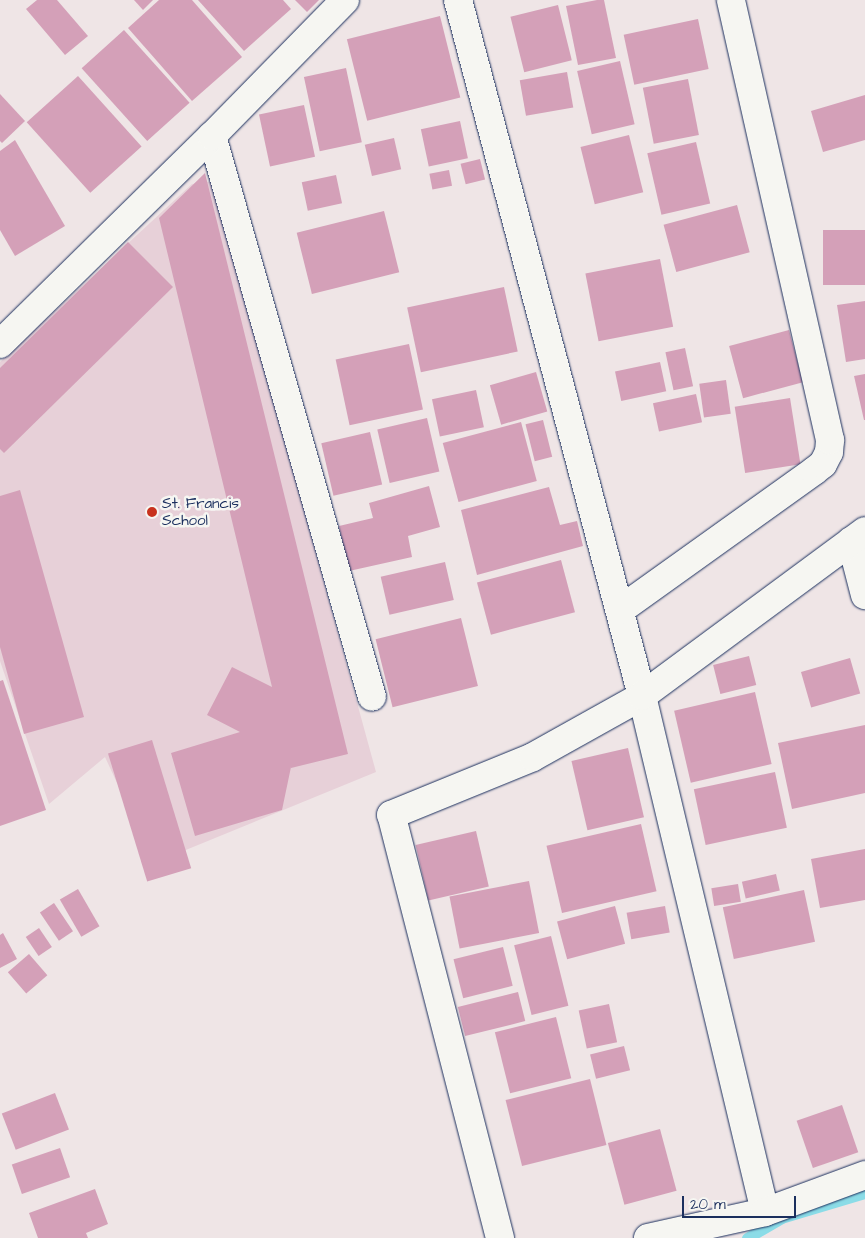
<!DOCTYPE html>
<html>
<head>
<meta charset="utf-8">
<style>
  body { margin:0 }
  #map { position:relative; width:865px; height:1238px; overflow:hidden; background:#efe5e6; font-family:"Architects Daughter",sans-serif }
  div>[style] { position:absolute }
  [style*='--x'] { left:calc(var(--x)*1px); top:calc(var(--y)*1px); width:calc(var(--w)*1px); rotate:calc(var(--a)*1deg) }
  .built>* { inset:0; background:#e7d0d8 }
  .stream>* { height:11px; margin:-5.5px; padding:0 5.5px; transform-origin:5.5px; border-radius:5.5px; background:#8bdce7 }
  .building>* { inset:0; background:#d4a0b8; transform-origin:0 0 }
  .roads { filter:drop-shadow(0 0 1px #1b2f5e) drop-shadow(0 0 1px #1b2f5e) }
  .minor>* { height:28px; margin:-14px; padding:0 14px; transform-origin:14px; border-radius:14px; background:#f6f6f2 }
  .dots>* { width:14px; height:14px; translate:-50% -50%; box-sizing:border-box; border:2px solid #f6f6f2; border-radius:50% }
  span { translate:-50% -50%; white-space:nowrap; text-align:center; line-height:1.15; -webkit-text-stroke:5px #f6f6f2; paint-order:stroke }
  .poi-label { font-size:15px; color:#1b2f5e }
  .left { translate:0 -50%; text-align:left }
  .scale { position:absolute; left:682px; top:1196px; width:114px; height:22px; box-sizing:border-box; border:2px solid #1b2f5e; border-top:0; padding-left:6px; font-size:15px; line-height:18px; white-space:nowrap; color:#1b2f5e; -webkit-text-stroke:4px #f6f6f2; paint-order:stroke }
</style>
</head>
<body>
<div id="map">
  <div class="built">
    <i style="clip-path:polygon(214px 181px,376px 772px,154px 863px,105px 757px,49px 804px,0 661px,0 362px,192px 184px)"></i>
  </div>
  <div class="stream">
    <i style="--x:747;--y:1238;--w:39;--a:-30"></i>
    <i style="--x:781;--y:1218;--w:88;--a:-16.6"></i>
  </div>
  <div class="building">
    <i style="clip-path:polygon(37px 0,57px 0,88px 36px,65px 55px,26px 9px)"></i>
    <i style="clip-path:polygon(134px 0,153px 0,143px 10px)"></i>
    <i style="clip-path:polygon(159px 0,192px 0,242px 57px,192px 101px,128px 28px)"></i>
    <i style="clip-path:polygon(198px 0,283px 0,291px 9px,244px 51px)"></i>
    <i style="clip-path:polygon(295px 0,319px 0,307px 12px)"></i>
    <i style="clip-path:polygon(597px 0,604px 0,616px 58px,578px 65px,566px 6px)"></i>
    <i style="left:558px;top:5px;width:57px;height:49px;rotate:76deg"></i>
    <i style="left:440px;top:16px;width:84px;height:96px;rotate:76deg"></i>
    <i style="left:698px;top:19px;width:51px;height:76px;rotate:78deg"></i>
    <i style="left:124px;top:30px;width:98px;height:57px;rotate:48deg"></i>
    <i style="left:620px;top:61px;width:65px;height:44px;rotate:77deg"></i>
    <i style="left:346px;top:68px;width:76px;height:43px;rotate:78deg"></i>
    <i style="left:567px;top:72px;width:36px;height:48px;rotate:80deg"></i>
    <i style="left:78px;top:76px;width:95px;height:69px;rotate:48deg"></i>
    <i style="left:688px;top:79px;width:57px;height:46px;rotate:79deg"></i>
    <i style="clip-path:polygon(0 94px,25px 121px,2px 143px,0 141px)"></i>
    <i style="clip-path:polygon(865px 95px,865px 140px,823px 152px,811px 111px)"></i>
    <i style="left:304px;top:105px;width:53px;height:46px;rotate:78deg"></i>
    <i style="left:460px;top:121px;width:38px;height:40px;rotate:78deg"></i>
    <i style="left:629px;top:135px;width:59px;height:50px;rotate:76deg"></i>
    <i style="left:394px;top:138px;width:32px;height:30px;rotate:77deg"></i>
    <i style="clip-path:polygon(15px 140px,65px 226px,15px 256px,0 230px,0 151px)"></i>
    <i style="left:696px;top:142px;width:63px;height:50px;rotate:77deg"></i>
    <i style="left:480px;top:159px;width:21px;height:20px;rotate:76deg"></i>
    <i style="left:449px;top:170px;width:16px;height:20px;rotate:79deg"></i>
    <i style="clip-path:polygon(205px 173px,348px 754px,291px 768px,291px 767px,282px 810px,195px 836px,171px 753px,240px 732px,207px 715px,232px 667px,272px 687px,159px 218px)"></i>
    <i style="left:336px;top:175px;width:29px;height:35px;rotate:78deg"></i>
    <i style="left:737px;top:205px;width:49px;height:76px;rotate:75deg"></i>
    <i style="left:384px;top:211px;width:63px;height:90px;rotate:76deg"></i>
    <i style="left:865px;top:230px;width:55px;height:42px;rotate:90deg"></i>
    <i style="clip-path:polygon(128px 242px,173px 287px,4px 453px,0 449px,0 368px)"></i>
    <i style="left:660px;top:259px;width:69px;height:76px;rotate:79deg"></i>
    <i style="left:504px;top:287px;width:66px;height:99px;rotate:78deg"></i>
    <i style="clip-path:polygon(865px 301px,865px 359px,846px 362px,837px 305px)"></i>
    <i style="left:789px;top:330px;width:54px;height:62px;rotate:75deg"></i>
    <i style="left:409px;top:344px;width:67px;height:75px;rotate:78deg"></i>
    <i style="left:685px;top:348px;width:39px;height:20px;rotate:78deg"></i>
    <i style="left:660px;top:362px;width:30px;height:46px;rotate:78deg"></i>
    <i style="left:536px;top:372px;width:41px;height:48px;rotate:74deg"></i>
    <i style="clip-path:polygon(865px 374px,865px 420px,864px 420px,854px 376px)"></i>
    <i style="left:726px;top:380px;width:34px;height:27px;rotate:82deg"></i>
    <i style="left:476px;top:390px;width:38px;height:45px;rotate:78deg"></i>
    <i style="left:696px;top:394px;width:29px;height:44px;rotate:78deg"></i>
    <i style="left:790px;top:398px;width:67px;height:56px;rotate:81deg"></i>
    <i style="left:427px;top:418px;width:55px;height:51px;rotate:77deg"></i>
    <i style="left:543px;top:420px;width:38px;height:18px;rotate:76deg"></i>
    <i style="left:521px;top:422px;width:61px;height:81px;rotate:75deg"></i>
    <i style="left:370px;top:432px;width:54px;height:50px;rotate:77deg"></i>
    <i style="clip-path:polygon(429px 486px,440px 527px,408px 536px,412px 557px,349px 571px,339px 526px,373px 518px,369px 503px)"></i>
    <i style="clip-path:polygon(549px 487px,560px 525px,577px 521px,583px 546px,477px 575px,461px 510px)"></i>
    <i style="clip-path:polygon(20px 490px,84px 717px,24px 734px,0 647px,0 496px)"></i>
    <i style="left:561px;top:560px;width:54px;height:87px;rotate:75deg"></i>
    <i style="left:445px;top:562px;width:39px;height:66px;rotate:77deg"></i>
    <i style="left:461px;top:618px;width:70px;height:88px;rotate:76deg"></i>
    <i style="left:749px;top:656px;width:30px;height:37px;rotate:76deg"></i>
    <i style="left:850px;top:658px;width:37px;height:51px;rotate:74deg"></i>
    <i style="clip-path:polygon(3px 680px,46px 810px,0 826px,0 681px)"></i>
    <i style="left:755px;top:692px;width:74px;height:83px;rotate:77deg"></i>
    <i style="clip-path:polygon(865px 725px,865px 793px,792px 809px,778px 743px)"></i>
    <i style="left:152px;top:740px;width:134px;height:46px;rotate:73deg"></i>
    <i style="left:628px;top:748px;width:71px;height:58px;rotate:77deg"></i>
    <i style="left:775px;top:772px;width:57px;height:83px;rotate:78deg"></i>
    <i style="left:641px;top:824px;width:69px;height:97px;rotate:77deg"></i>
    <i style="left:476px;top:831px;width:57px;height:62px;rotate:77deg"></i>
    <i style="clip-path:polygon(865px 849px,865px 900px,820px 908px,811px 859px)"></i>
    <i style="left:776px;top:874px;width:17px;height:35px;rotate:77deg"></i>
    <i style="left:529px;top:881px;width:53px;height:81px;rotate:79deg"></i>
    <i style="left:738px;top:884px;width:18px;height:27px;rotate:81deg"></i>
    <i style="left:78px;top:889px;width:43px;height:21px;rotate:60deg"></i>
    <i style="left:804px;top:890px;width:53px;height:83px;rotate:78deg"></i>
    <i style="left:54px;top:903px;width:34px;height:17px;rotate:56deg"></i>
    <i style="left:615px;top:906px;width:39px;height:60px;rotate:75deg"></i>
    <i style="left:665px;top:906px;width:27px;height:39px;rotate:80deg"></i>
    <i style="left:39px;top:928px;width:23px;height:16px;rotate:56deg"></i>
    <i style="clip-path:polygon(3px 933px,17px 959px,0 968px,0 935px)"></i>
    <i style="left:551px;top:936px;width:72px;height:38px;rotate:76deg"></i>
    <i style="left:503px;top:947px;width:40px;height:51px;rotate:76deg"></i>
    <i style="left:29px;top:954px;width:28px;height:28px;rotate:49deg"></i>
    <i style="left:518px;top:992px;width:30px;height:62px;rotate:76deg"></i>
    <i style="left:609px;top:1004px;width:39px;height:31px;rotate:78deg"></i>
    <i style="left:556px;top:1017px;width:63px;height:63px;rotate:76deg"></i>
    <i style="left:624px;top:1046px;width:25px;height:35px;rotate:76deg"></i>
    <i style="left:590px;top:1079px;width:68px;height:87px;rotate:76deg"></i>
    <i style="left:55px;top:1093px;width:39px;height:57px;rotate:69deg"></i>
    <i style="left:842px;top:1105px;width:50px;height:48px;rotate:71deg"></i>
    <i style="left:660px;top:1129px;width:64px;height:54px;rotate:75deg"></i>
    <i style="left:60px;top:1148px;width:31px;height:51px;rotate:71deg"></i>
    <i style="clip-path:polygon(95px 1189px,108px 1224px,86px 1233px,88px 1238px,38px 1238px,29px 1213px)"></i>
  </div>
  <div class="roads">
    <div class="minor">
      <i style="--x:458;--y:0;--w:720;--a:75.19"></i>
      <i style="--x:642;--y:696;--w:530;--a:76.59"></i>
      <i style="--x:212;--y:136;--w:583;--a:74.08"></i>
      <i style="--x:0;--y:344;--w:297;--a:-44.5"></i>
      <i style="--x:212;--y:136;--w:190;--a:-45.6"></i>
      <i style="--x:851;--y:541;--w:56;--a:75.5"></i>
      <i style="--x:620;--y:610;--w:239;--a:-35.6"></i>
      <i style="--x:814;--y:471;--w:11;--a:-38"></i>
      <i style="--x:823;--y:464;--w:13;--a:-63"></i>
      <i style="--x:829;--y:452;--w:12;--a:-85"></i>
      <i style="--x:830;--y:440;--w:451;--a:-102.7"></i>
      <i style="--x:500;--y:1238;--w:437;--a:-104.4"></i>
      <i style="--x:391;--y:815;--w:153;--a:-22.2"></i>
      <i style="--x:533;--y:757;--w:125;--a:-29.2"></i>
      <i style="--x:642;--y:696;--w:277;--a:-36.5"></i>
      <i style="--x:648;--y:1238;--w:120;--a:-12.5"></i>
      <i style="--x:765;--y:1212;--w:107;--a:-20.3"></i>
    </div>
  </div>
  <div class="dots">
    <i style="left:152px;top:512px;background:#c8321e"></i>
  </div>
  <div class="poi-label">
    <span class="left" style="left:162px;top:512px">St. Francis<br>School</span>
  </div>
  <div class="scale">20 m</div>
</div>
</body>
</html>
